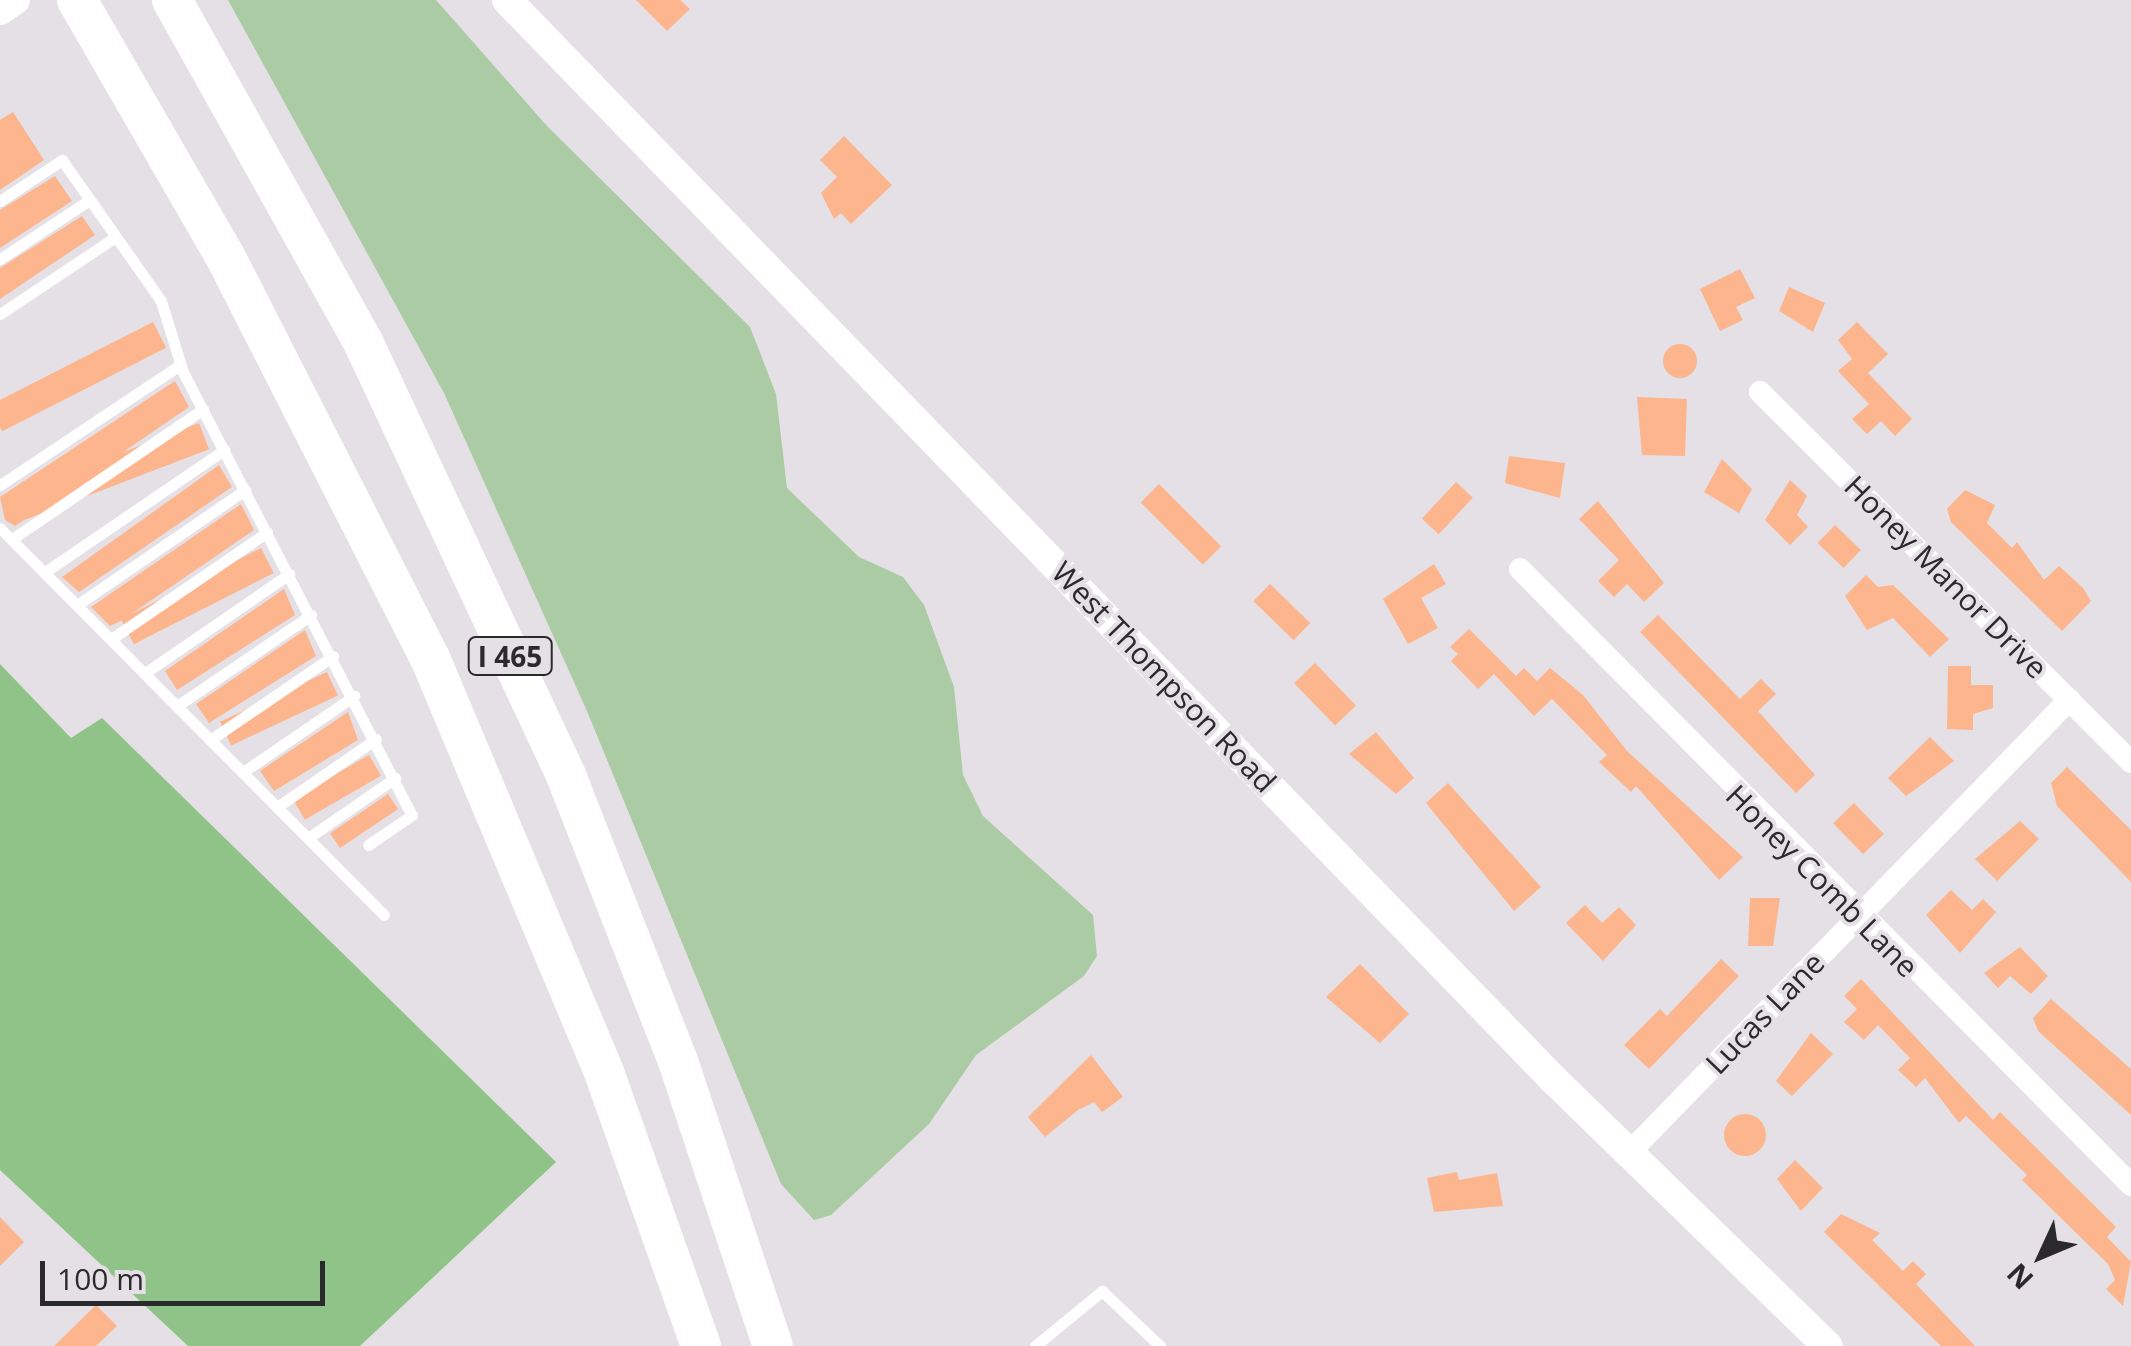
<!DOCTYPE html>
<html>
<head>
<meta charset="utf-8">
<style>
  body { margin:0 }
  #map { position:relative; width:2131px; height:1346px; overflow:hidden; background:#e4e0e5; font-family:"Open Sans",sans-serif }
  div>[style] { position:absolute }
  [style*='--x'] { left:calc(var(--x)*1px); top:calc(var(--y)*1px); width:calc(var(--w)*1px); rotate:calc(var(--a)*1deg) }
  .green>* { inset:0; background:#abcba5 }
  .forest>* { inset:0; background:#90c387 }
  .building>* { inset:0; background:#fdb58e; transform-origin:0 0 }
  .round { border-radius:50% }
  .lane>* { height:11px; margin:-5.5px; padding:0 5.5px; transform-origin:5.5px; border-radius:5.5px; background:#fff }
  .street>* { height:22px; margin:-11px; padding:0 11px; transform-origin:11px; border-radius:11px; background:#fff }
  .secondary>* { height:30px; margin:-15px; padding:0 15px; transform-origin:15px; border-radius:15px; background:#fff }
  .highway>* { height:40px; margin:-20px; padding:0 20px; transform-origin:20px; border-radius:20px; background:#fff }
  span { translate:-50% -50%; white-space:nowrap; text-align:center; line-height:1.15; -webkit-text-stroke:8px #e4e0e5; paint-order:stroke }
  .shield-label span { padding:2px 8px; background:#e4e0e5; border:2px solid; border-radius:8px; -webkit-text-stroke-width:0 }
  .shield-label { font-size:28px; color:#2a292b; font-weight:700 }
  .street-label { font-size:30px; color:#2a292b }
  .north { position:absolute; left:1991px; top:1206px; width:100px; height:100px; -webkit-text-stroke:8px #e4e0e5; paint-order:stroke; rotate:226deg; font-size:28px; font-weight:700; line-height:40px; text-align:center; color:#2a292b }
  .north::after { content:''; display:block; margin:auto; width:35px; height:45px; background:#2a292b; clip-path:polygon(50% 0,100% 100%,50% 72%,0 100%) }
  .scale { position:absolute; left:40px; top:1261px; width:285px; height:45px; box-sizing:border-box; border:5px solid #2a292b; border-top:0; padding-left:12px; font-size:30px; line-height:35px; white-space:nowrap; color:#2a292b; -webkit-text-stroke:8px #e4e0e5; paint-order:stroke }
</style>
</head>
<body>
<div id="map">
  <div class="green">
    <i style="clip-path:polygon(228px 0,436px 0,547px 126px,750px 327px,776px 394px,787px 488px,859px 557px,903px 577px,924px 605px,954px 687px,963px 775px,983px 816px,1093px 915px,1097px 956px,1084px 976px,976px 1055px,929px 1124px,831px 1215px,814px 1220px,781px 1184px,587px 711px,444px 393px)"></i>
  </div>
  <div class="forest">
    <i style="clip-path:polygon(0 664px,71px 738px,102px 718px,556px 1162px,360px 1346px,188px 1346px,0 1170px)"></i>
  </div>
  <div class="building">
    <i style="clip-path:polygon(636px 0,680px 0,690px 9px,667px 31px)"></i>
    <i style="clip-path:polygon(13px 112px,44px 160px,0 190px,0 120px)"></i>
    <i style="clip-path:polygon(844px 136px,892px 185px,851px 224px,841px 213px,834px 219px,821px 193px,837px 177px,820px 160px)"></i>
    <i style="clip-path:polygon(55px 176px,72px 201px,0 248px,0 210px)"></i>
    <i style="clip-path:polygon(82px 216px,95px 235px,0 299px,0 268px)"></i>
    <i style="clip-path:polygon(1740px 269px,1755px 298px,1736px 307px,1743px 320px,1720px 331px,1700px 289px)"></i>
    <i style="clip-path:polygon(1789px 287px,1825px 303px,1813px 332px,1779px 311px)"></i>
    <i style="left:153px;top:322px;width:29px;height:184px;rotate:63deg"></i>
    <i style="clip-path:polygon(1857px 322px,1888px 354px,1868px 373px,1912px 419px,1895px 436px,1881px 421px,1867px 434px,1852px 419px,1869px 404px,1838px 371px,1852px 359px,1838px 340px)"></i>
    <i class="round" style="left:1663px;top:344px;width:34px;height:34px"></i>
    <i style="clip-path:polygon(175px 381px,189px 407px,15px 526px,5px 520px,0 497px)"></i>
    <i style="clip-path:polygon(1637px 397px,1687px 399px,1685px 456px,1642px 455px)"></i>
    <i style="left:199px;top:423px;width:28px;height:209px;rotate:69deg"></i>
    <i style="clip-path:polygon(1509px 456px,1565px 463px,1560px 498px,1505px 483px)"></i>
    <i style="clip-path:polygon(1722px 459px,1752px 489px,1739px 513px,1704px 492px)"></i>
    <i style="clip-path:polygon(219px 465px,232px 487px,79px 592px,62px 577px)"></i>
    <i style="clip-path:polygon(1790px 480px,1807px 496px,1797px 515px,1808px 527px,1790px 545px,1765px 520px)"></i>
    <i style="left:1456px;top:482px;width:23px;height:50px;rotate:43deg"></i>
    <i style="left:1159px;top:484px;width:88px;height:26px;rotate:45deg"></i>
    <i style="clip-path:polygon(1965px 490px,1995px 505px,1987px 523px,2012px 548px,2017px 542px,2044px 580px,2059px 566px,2083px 588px,2091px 601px,2062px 631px,1951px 522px,1947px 509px)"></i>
    <i style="clip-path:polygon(1598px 501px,1664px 583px,1644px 602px,1627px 584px,1614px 597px,1598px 581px,1619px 560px,1579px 519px)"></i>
    <i style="clip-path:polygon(241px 504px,254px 530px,121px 621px,110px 626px,91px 607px)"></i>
    <i style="left:1835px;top:525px;width:36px;height:25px;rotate:44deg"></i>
    <i style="left:261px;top:548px;width:28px;height:157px;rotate:63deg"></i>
    <i style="clip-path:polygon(1434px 564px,1446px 584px,1421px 598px,1438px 628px,1408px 644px,1383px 599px)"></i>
    <i style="clip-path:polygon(1866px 575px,1878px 587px,1893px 585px,1949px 639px,1930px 657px,1893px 618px,1867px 630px,1845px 596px)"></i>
    <i style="left:1270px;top:584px;width:56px;height:24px;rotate:44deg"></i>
    <i style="clip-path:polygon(284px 589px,295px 615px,177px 690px,165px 671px)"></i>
    <i style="clip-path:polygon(1658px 615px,1740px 699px,1761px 679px,1776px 694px,1758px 711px,1815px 775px,1796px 793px,1640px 632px)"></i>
    <i style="clip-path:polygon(1469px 629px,1516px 676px,1524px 668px,1537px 681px,1550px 668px,1583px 695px,1627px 751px,1743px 857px,1719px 880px,1636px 786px,1631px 792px,1599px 762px,1607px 755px,1552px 699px,1534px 716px,1494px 674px,1478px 689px,1451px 661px,1458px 654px,1450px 647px)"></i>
    <i style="clip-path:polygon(305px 630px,316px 656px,209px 723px,196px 704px)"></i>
    <i style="left:1315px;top:663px;width:59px;height:29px;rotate:46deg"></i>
    <i style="clip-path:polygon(1948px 666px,1971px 666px,1971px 685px,1993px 685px,1993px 708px,1973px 714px,1973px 730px,1947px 729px)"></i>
    <i style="left:327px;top:672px;width:26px;height:118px;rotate:65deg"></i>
    <i style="clip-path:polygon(348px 712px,358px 740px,274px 791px,260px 771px)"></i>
    <i style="clip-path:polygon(1376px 732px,1414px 778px,1396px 794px,1349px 754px)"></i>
    <i style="clip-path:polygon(1930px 737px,1954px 761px,1906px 796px,1888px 778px)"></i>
    <i style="left:369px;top:755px;width:24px;height:88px;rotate:60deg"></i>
    <i style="clip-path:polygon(2067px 767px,2131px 830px,2131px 882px,2057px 806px,2051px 783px)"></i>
    <i style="clip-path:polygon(1448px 783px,1541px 887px,1514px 911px,1426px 803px)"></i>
    <i style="left:388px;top:794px;width:18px;height:70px;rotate:56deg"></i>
    <i style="left:1854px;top:803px;width:43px;height:29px;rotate:46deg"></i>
    <i style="clip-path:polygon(2020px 821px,2039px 839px,1997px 881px,1975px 859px)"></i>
    <i style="clip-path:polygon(1951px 890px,1972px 910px,1983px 899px,1996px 912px,1960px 953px,1926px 915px)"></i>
    <i style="clip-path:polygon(1750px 898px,1780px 898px,1773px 946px,1748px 946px)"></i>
    <i style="clip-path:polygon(1585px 905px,1602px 923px,1619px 907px,1636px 925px,1603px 961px,1566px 923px)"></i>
    <i style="clip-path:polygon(2020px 947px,2048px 976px,2031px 994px,2010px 976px,1998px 988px,1984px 973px)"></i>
    <i style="clip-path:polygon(1721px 959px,1739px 976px,1649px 1069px,1624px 1045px,1660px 1009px,1667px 1016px)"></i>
    <i style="clip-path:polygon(1360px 964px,1409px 1014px,1380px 1043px,1326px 997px)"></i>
    <i style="clip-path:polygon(1861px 979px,1993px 1120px,2000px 1112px,2116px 1227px,2107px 1237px,2131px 1262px,2123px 1306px,2106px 1289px,2115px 1280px,2108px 1264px,2022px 1180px,2027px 1175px,1966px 1116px,1959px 1123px,1925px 1078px,1916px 1087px,1898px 1070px,1910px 1058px,1878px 1025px,1864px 1040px,1844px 1022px,1857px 1009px,1844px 996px)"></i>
    <i style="clip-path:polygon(2051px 999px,2131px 1069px,2131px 1115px,2038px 1031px,2033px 1018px)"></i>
    <i style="clip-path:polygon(1811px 1033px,1833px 1054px,1792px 1096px,1776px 1081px)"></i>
    <i style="clip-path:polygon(1091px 1055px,1123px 1097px,1102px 1112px,1094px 1102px,1078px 1110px,1045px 1137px,1028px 1117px)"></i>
    <i class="round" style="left:1724px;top:1114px;width:42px;height:42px"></i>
    <i style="clip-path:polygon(1795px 1160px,1823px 1188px,1801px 1211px,1777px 1179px)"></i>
    <i style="clip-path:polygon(1457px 1172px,1459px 1180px,1497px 1173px,1503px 1206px,1434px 1212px,1427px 1178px)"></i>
    <i style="clip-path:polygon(1841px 1214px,1880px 1233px,1872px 1240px,1903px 1271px,1913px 1261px,1926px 1274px,1916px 1284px,1975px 1346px,1941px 1346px,1824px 1232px)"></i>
    <i style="clip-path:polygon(0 1217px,24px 1242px,0 1266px)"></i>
    <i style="clip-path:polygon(96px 1305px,117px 1326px,96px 1346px,54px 1346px)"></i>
  </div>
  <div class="lane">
    <i style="--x:0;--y:201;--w:74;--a:-33.5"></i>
    <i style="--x:62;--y:160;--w:172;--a:54.9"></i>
    <i style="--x:161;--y:301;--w:74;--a:72.8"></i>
    <i style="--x:183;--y:372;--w:499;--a:62.7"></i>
    <i style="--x:412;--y:815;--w:53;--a:145.7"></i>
    <i style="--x:0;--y:259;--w:105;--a:-33.4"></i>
    <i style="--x:0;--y:314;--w:137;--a:-33.7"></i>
    <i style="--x:0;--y:485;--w:216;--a:-33.7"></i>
    <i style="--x:0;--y:528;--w:545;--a:45.22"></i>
    <i style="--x:12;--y:539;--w:231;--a:-34.2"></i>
    <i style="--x:45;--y:572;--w:217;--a:-34.3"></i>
    <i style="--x:77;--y:605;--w:204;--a:-34.4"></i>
    <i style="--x:111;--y:639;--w:189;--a:-34.4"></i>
    <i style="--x:145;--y:673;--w:175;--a:-34.5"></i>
    <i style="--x:177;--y:706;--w:162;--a:-34.2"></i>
    <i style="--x:210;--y:740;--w:149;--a:-34.3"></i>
    <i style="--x:243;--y:772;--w:135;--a:-34.4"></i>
    <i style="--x:277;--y:807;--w:120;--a:-34.5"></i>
    <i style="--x:308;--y:838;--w:106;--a:-34.6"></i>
    <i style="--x:1035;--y:1346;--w:87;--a:-39.4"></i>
    <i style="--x:1102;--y:1291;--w:80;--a:43.5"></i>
  </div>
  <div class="street">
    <i style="--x:1760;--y:392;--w:524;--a:44.92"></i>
    <i style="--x:1520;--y:569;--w:868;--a:45.23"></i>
    <i style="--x:1629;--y:1153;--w:632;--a:-45.83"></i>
  </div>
  <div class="secondary">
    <i style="--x:507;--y:0;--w:1503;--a:45.89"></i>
    <i style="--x:1553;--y:1079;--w:383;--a:44.2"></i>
    <i style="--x:0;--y:10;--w:18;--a:-34"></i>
  </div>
  <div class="highway">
    <i style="--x:77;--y:0;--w:296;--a:60"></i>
    <i style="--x:225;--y:256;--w:451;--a:63"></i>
    <i style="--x:430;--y:658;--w:452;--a:67.2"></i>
    <i style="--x:605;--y:1075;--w:288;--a:70.5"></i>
    <i style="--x:172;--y:0;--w:394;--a:60.8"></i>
    <i style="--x:364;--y:344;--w:479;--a:64.9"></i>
    <i style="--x:567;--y:778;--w:304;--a:68.6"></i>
    <i style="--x:678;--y:1061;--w:300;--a:71.6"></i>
  </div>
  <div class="shield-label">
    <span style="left:510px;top:656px">I 465</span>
  </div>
  <div class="street-label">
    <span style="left:1946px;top:577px;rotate:45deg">Honey Manor Drive</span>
    <span style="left:1164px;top:677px;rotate:46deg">West Thompson Road</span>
    <span style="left:1822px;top:881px;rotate:45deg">Honey Comb Lane</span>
    <span style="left:1765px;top:1013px;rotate:-46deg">Lucas Lane</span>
  </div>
  <div class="north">N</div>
  <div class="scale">100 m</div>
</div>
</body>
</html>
